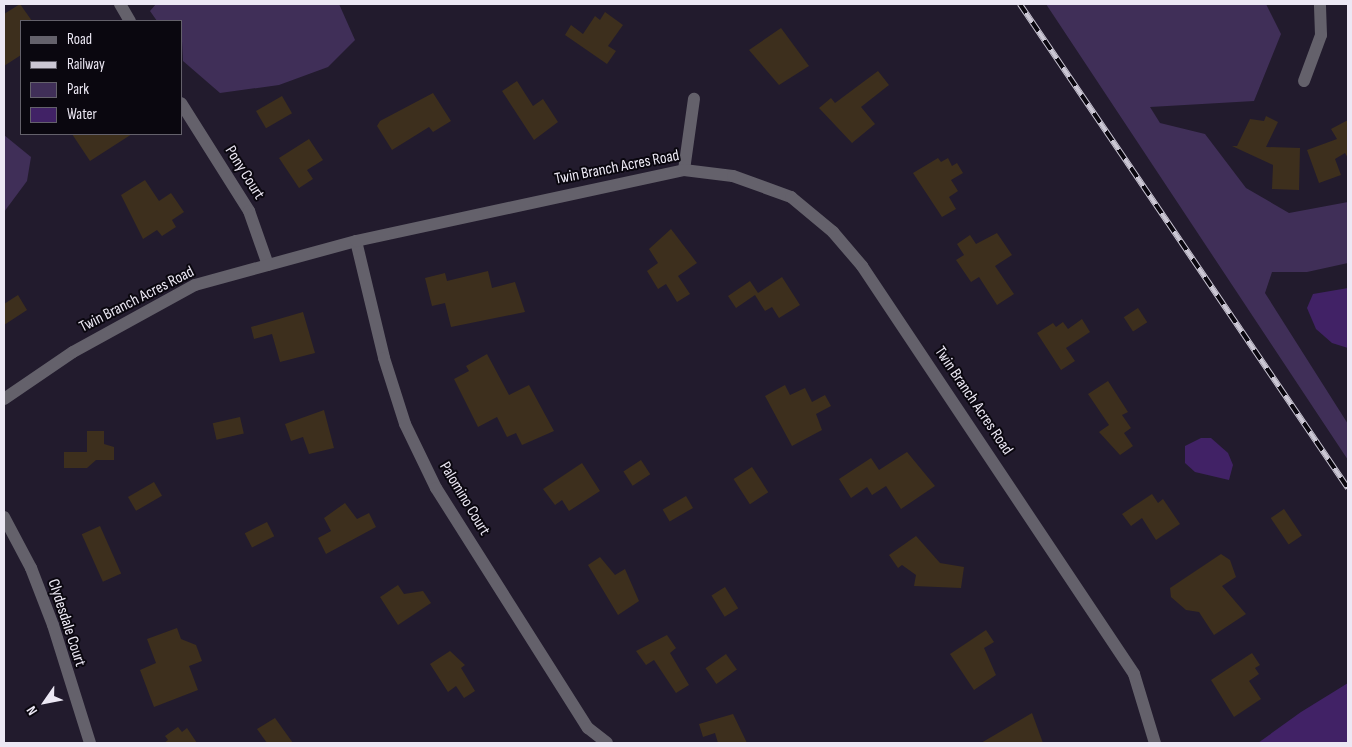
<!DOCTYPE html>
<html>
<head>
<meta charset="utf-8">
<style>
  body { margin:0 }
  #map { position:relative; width:1352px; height:747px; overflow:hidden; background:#221b2d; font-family:"Sofia Sans Condensed",sans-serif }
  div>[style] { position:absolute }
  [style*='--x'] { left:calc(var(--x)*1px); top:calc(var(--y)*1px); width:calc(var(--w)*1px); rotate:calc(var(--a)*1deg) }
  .green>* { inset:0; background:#402f58 }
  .water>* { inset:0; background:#412266 }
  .building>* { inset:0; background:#3d2f1d; transform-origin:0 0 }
  .minor>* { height:12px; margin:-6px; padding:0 6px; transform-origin:6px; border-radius:6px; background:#64616b }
  .tertiary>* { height:12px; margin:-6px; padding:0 6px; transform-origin:6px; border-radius:6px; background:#64616b }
  .rail>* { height:5.5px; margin-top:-2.75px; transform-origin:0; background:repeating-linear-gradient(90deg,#0a070f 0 11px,#cbc7d4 0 22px); box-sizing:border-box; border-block:1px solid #cbc7d4 }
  span { translate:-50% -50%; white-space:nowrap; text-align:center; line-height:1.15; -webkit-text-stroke:4px #0a070f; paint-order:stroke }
  .street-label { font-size:16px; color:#ece8f4 }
  .frame { position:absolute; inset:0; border:5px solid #ece8f4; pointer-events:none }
  .legend { position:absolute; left:20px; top:20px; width:162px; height:115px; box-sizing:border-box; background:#0a070f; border:1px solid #64616b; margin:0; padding:6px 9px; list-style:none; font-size:15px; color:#ece8f4 }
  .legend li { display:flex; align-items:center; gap:10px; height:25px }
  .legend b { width:25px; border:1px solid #64616b }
  .north { position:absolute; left:20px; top:677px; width:50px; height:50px; -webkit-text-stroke:4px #0a070f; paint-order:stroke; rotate:237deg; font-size:14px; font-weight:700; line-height:20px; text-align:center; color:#ece8f4 }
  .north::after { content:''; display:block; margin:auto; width:18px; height:22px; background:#ece8f4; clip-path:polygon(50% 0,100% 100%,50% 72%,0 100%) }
</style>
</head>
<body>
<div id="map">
  <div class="green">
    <i style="clip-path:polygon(156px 4px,339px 4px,355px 40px,328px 67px,279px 85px,220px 93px,183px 61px,181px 21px,157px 21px,150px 11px)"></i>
    <i style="clip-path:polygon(1046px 4px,1266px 4px,1281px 34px,1254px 101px,1150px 107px,1160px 123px,1205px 134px,1246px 188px,1289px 213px,1348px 202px,1348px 263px,1307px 272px,1272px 272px,1265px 293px,1348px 424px,1348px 460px)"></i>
    <i style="clip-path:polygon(4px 135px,31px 157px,27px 181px,4px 212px)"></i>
  </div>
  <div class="water">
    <i style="clip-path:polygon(1348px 288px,1348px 348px,1332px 343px,1316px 329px,1307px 308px,1313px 294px)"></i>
    <i style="clip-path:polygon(1201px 438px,1211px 438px,1228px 453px,1233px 465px,1229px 480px,1195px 472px,1185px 463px,1185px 446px)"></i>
    <i style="clip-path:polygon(1348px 683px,1348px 743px,1258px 743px,1301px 712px)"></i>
  </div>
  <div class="building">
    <i style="clip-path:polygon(20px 4px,32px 21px,21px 21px,21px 55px,4px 66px,4px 14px)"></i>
    <i style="clip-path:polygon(605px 12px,623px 25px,608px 46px,616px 51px,607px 64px,565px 35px,571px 25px,583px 34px,595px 16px,600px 20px)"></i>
    <i style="clip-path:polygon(781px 28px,809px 66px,779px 85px,749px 50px)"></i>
    <i style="clip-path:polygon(878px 71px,889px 85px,861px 107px,875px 124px,852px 143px,819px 108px,831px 98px,835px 103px)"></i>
    <i style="clip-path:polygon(517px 81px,533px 106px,543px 99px,558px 122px,534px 140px,502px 91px)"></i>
    <i style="clip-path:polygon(433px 93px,451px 121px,433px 132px,429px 127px,392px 150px,377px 126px,380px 121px)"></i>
    <i style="left:282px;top:96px;width:20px;height:30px;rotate:60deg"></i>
    <i style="clip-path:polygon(1266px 116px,1278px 122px,1266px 147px,1300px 148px,1299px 190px,1272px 189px,1273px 165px,1232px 146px,1237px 146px,1250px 119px,1264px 121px)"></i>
    <i style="clip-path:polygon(1348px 120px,1348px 158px,1345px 153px,1335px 159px,1341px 175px,1319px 183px,1307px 150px,1337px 139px,1331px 129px)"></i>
    <i style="clip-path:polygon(72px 134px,132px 134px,90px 161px)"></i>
    <i style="clip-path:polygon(309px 139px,323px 160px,307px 170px,313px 179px,299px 188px,279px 158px)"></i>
    <i style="clip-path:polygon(938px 158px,941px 162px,948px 158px,952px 166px,957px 163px,963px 173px,951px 180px,958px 191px,949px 197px,956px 209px,942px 217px,913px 173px)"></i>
    <i style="clip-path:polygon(145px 180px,159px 201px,171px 193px,184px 212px,172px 220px,176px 227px,162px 236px,157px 230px,143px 239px,121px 195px)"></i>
    <i style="clip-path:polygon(671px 229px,697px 263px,678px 276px,690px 294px,677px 302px,666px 284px,658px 289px,647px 271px,658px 263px,649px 249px)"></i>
    <i style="clip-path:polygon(997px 233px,1012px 255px,995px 266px,1014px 294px,997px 305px,979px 277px,971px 282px,956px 260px,964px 255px,957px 244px,970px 235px,976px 244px)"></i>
    <i style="clip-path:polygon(488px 271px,492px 288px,515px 282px,525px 312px,451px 327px,445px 303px,432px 306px,425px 278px,445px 273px,447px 281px)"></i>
    <i style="clip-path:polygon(782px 277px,800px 305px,779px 318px,772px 307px,765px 311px,755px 295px,736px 308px,728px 296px,750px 281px,758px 293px)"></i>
    <i style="clip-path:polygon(18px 295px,27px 310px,4px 325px,4px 304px)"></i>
    <i style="left:1138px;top:308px;width:17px;height:17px;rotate:57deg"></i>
    <i style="clip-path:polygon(303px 312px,315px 353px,280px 362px,272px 334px,254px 339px,251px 327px)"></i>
    <i style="clip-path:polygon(1082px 319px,1090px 332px,1066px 348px,1075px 361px,1061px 370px,1037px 333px,1053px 323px,1056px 327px,1063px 322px,1068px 329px)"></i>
    <i style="clip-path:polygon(487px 354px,509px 395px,529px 385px,554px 431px,522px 445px,516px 433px,507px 437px,497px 417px,478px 427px,454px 379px,469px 371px,466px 366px)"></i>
    <i style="clip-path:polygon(1108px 381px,1128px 412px,1122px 415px,1131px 428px,1124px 433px,1133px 446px,1120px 455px,1099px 432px,1109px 425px,1088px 394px)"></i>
    <i style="clip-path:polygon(785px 385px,790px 395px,805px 388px,812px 402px,825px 395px,831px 406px,816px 414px,822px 430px,792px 446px,765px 396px)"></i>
    <i style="clip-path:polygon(324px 410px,334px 448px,309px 454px,303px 437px,291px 441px,285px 424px)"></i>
    <i style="left:240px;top:417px;width:17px;height:28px;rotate:77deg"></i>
    <i style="clip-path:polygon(87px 431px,104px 431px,104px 444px,114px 447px,114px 460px,96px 460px,87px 468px,64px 468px,64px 452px,87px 452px)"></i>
    <i style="clip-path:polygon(907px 452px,935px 486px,901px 509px,886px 486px,872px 495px,867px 487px,851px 498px,839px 479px,871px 458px,879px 470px)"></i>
    <i style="left:641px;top:460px;width:17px;height:21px;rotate:57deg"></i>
    <i style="clip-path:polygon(582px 463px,600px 491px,569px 511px,562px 500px,555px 505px,543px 489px)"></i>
    <i style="left:752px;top:467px;width:30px;height:22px;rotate:57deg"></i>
    <i style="left:154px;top:482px;width:16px;height:30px;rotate:60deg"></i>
    <i style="clip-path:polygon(1152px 494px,1158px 503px,1163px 499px,1180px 524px,1156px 540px,1142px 518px,1131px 526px,1122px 514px)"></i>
    <i style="left:686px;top:496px;width:14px;height:27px;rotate:60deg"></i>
    <i style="clip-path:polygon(345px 503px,357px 519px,369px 513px,376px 527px,326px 554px,318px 538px,331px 531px,324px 518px)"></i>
    <i style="left:1284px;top:509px;width:32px;height:16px;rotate:56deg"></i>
    <i style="left:267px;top:522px;width:16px;height:25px;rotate:63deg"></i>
    <i style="left:100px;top:526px;width:52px;height:20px;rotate:66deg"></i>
    <i style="clip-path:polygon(916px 536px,940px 563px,964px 567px,961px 588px,914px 586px,916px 575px,902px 565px,898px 568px,889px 555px)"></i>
    <i style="clip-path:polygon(1221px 554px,1230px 560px,1236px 577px,1222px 586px,1246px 614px,1214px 635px,1199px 612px,1186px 610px,1171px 597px,1170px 588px)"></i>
    <i style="clip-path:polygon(600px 557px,615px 575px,625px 569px,639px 601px,618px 615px,588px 565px)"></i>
    <i style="clip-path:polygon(398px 585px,404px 594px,423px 591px,431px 603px,398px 625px,380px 597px)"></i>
    <i style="left:725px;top:587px;width:25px;height:16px;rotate:58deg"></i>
    <i style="clip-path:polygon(177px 628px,181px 639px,196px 645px,202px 661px,189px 666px,198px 690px,154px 707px,140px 670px,156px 663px,147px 639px)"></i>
    <i style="clip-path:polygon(986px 630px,994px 642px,984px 648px,996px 675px,974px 690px,950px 654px)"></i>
    <i style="clip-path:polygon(667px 635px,676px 648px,670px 653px,689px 685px,676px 693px,654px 660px,646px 665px,636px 651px)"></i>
    <i style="clip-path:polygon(450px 651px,465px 665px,461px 668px,475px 691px,464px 698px,456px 686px,448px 692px,430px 664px)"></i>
    <i style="clip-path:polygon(1252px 653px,1260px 665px,1255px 668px,1259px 674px,1249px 681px,1261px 699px,1234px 717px,1211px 680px)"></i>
    <i style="left:726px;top:654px;width:19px;height:25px;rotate:55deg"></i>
    <i style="clip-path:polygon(1032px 713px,1043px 743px,981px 743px)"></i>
    <i style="clip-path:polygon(733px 714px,747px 743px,718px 743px,715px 733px,703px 737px,699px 724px)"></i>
    <i style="clip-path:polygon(275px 718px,293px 743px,267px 743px,257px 729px)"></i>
    <i style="clip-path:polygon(178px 727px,182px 732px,187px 728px,197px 743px,164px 743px,168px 740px,165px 736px)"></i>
  </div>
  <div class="minor">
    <i style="--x:120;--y:4;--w:20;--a:60"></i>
    <i style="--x:1304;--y:81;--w:49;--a:-69.7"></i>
    <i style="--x:1321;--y:35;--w:31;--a:-92"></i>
    <i style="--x:181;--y:103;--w:128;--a:57.8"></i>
    <i style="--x:249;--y:211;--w:57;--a:70.6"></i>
    <i style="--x:684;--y:170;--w:72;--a:-82"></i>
    <i style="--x:356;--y:241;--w:120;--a:76.5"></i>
    <i style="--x:384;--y:358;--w:69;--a:72.3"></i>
    <i style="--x:405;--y:424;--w:71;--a:64.2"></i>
    <i style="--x:436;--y:488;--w:284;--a:57.7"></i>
    <i style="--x:588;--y:728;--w:24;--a:38"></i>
    <i style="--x:4;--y:517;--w:58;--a:62.1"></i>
    <i style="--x:31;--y:568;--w:61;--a:68.9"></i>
    <i style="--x:53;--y:625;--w:124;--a:72.6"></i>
  </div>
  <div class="tertiary">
    <i style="--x:4;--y:399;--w:83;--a:-34.3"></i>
    <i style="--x:73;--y:352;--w:139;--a:-28.8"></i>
    <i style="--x:195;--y:285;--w:167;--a:-15.3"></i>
    <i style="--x:356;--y:241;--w:336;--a:-12.2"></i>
    <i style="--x:684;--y:170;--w:49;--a:7"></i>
    <i style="--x:733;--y:176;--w:62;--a:19.9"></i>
    <i style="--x:791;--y:197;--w:55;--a:39.8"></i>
    <i style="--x:833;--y:232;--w:45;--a:49.5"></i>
    <i style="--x:862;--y:266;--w:490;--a:56.3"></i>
    <i style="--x:1134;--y:674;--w:72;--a:73.1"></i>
  </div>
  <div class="rail">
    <i style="--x:1020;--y:4;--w:585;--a:55.88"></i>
  </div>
  <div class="street-label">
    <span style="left:617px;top:168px;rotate:-11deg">Twin Branch Acres Road</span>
    <span style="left:244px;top:173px;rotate:58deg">Pony Court</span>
    <span style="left:137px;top:300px;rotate:-27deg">Twin Branch Acres Road</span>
    <span style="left:973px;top:401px;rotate:56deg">Twin Branch Acres Road</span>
    <span style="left:464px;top:499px;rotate:59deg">Palomino Court</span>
    <span style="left:66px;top:623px;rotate:72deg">Clydesdale Court</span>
  </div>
  <div class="frame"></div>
  <ul class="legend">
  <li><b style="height:6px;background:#64616b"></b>Road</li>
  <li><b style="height:6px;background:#cbc7d4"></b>Railway</li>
  <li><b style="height:14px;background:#402f58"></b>Park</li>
  <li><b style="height:14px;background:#412266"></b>Water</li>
  </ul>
  <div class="north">N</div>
</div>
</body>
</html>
